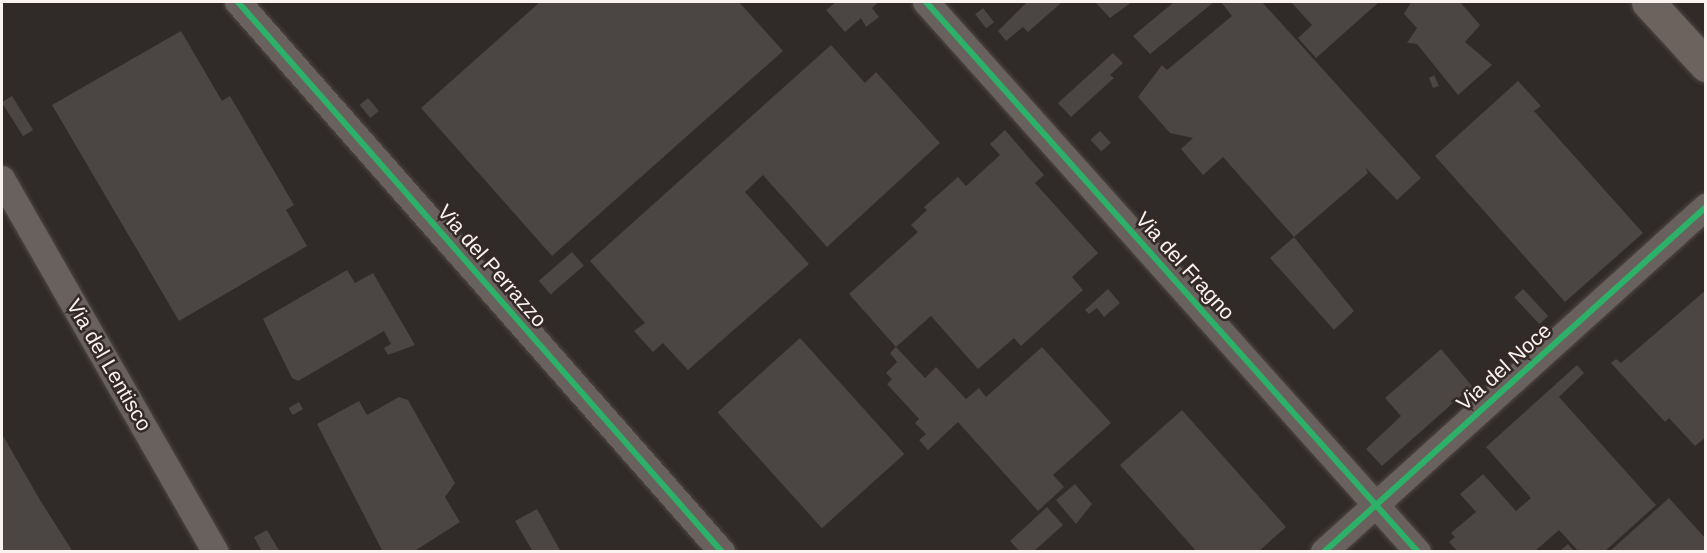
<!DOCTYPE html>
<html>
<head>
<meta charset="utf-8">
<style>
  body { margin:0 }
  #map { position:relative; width:1707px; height:553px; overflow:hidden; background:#302a28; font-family:Helvetica,sans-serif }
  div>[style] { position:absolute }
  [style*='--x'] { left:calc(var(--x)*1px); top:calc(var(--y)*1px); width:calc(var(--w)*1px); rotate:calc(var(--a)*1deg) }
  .building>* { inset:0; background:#4b4643; transform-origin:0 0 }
  .roads { filter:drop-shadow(0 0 2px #4b4745) drop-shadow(0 0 2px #4b4745) }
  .street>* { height:26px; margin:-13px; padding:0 13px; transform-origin:13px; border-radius:13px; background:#69615e }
  .secondary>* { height:33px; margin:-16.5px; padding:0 16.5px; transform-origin:16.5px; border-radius:16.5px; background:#6c635f }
  .cycleway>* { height:6px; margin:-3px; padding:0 3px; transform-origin:3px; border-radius:3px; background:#2db169 }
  span { translate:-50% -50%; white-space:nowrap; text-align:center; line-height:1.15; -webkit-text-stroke:5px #342925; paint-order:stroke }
  .street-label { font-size:21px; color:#faf2ef }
  .frame { position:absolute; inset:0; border:3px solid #faf2ef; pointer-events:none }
</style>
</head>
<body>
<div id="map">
  <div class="building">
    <i style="clip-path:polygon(540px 2px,739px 2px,783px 51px,552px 256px,421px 108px)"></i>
    <i style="clip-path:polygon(836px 2px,879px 2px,872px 8px,879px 17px,866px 27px,861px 18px,845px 32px,826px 10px)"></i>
    <i style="clip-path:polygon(1027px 2px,1062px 2px,1028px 32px,1023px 27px,1006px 41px,998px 31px)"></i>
    <i style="clip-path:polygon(1095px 2px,1132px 2px,1110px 18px)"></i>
    <i style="clip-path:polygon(1174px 2px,1214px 2px,1150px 54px,1133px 36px)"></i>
    <i style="clip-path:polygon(1221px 2px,1262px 2px,1421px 178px,1397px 200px,1365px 167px,1368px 173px,1294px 237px,1223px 157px,1203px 175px,1181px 149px,1193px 138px,1170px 133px,1138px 97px,1162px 65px,1167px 70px,1232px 16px)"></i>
    <i style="clip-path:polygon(1291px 2px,1379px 2px,1316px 58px,1298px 38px,1312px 25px)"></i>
    <i style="clip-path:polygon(1411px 2px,1460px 2px,1480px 25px,1465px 42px,1492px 65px,1458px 95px,1417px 44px,1407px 43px,1417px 28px,1404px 14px)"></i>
    <i style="left:983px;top:8px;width:18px;height:10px;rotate:52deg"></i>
    <i style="clip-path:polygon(181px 31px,222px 101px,230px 96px,294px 205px,286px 210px,307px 246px,179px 321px,52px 105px)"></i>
    <i style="clip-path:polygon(831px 45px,865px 83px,876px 72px,940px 143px,827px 247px,763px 175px,745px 192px,809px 264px,688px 370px,663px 343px,653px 352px,634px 331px,645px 323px,590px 261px)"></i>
    <i style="clip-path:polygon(1113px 53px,1123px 63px,1110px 75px,1114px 78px,1071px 117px,1058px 103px)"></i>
    <i style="clip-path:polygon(1434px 75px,1439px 86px,1433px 88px,1429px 78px)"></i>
    <i style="clip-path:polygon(1518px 81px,1541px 106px,1534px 111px,1643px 233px,1565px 302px,1435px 156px)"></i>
    <i style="left:12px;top:96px;width:40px;height:12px;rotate:58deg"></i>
    <i style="left:368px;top:98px;width:17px;height:11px;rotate:50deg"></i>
    <i style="clip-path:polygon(1005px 130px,1044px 175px,1035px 183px,1098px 253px,1072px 277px,1083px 290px,1021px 346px,1014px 338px,978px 369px,931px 316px,896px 347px,849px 294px,918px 232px,911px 225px,927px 210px,924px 207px,958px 177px,966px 186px,1000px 155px,990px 144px)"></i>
    <i style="left:1100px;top:131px;width:16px;height:13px;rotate:47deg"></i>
    <i style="clip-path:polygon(1294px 237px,1354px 311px,1334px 330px,1270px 258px)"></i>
    <i style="left:572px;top:252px;width:18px;height:44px;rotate:49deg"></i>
    <i style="clip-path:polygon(347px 270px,355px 283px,373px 273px,415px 345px,388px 355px,384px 348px,391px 344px,384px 331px,298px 381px,292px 378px,263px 319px)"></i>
    <i style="clip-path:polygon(1108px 289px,1120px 303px,1104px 317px,1097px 308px,1089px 314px,1085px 310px)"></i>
    <i style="left:1523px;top:289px;width:37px;height:12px;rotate:47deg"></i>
    <i style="clip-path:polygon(1706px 290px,1706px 437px,1695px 446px,1669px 418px,1665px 422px,1611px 363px,1616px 359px,1621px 363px)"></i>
    <i style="left:800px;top:338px;width:156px;height:111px;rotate:48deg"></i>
    <i style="clip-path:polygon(896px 347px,925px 378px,936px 367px,966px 399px,979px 388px,986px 397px,1042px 347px,1111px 423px,1053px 475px,1064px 487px,1038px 511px,958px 422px,928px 450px,919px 440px,926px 434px,915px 423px,919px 419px,887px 384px,892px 379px,886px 373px,897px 362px,890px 353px)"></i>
    <i style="clip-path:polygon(1441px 349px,1472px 386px,1382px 466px,1366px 449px,1401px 416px,1385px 398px)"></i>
    <i style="clip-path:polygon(1577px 365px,1584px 373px,1559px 397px,1656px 505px,1604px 552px,1579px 552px,1559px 530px,1534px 552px,1458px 552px,1449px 542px,1455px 537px,1451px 533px,1476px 512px,1460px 494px,1483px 474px,1516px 511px,1531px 498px,1486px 447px)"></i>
    <i style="clip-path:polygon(399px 397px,408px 400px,455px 483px,445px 497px,460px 522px,413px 552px,383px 552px,317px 424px,359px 401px,367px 415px)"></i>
    <i style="left:299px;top:402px;width:8px;height:12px;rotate:60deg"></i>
    <i style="clip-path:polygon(1182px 410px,1286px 527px,1258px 552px,1197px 552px,1120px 465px)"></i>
    <i style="clip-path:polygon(2px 434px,40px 500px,73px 552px,2px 552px)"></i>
    <i style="clip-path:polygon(1075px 484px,1092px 504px,1076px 524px,1056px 500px)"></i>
    <i style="clip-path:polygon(1669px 498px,1706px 539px,1706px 552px,1609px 552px)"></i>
    <i style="clip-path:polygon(1047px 507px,1063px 525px,1033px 552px,1020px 552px,1010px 541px)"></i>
    <i style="clip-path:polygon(537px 509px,561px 552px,533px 552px,515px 521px)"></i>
    <i style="clip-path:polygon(267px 530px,280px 552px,262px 552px,254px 537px)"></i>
    <i style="clip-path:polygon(1568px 544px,1575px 552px,1561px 550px)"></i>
  </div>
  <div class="roads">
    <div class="street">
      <i style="--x:238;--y:2;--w:733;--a:48.65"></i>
      <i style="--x:926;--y:2;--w:738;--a:48.19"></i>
      <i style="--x:2;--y:179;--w:430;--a:60.2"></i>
      <i style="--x:1324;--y:552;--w:515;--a:-42.09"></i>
    </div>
    <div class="secondary">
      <i style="--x:1648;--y:2;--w:86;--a:47.4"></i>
    </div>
  </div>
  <div class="cycleway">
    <i style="--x:238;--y:2;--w:733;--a:48.65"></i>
    <i style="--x:926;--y:2;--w:738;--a:48.19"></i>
    <i style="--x:1324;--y:552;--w:515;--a:-42.09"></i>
  </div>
  <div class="street-label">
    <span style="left:492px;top:266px;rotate:49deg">Via del Perrazzo</span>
    <span style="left:1185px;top:266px;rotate:48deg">Via del Fragno</span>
    <span style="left:109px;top:365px;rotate:60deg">Via del Lentisco</span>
    <span style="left:1504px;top:367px;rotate:-42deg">Via del Noce</span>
  </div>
  <div class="frame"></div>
</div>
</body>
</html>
